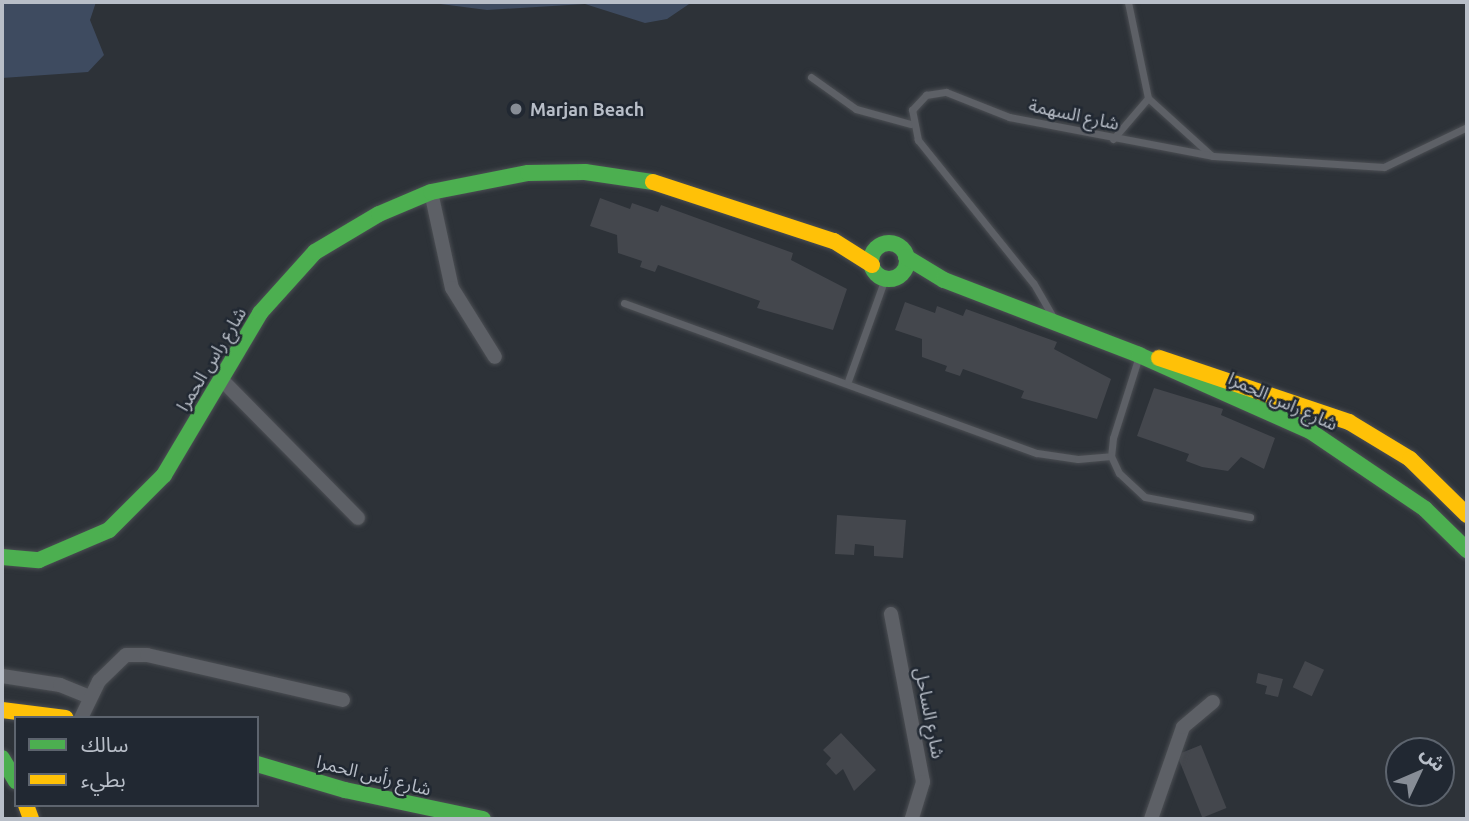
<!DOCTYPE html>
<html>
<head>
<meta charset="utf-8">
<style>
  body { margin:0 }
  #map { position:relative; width:1469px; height:821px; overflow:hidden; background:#2d3238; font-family:Ubuntu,"Noto Sans Arabic",sans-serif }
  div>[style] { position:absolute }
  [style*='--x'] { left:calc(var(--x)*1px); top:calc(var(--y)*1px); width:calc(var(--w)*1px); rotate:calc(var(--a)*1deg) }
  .water>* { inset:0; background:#3e4b60 }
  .building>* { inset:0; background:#44474d; transform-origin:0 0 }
  .roads { filter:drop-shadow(0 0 2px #4b4e53) drop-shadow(0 0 2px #4b4e53) }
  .lane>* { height:7px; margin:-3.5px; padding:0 3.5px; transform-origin:3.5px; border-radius:3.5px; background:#5d6066 }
  .street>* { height:14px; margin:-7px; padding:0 7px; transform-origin:7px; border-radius:7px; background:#5d6066 }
  .fast>* { height:16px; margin:-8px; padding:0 8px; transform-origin:8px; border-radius:8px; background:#4caf50 }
  .fast>.ring { margin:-8px; padding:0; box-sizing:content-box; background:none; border:16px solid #4caf50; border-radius:50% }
  .slow>* { height:16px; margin:-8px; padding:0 8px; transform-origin:8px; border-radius:8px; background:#ffc107 }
  .dots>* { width:19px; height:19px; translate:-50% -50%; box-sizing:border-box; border:4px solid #212832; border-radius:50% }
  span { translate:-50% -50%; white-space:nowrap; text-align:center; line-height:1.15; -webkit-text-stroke:5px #212832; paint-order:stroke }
  .poi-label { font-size:18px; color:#b8bec8; font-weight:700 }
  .left { translate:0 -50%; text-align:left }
  .street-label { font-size:18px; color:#b8bec8 }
  .frame { position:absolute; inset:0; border:4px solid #b8bec8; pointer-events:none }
  .legend { position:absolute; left:14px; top:716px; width:245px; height:91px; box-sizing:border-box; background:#212832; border:2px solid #5d646e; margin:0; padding:9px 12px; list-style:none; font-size:21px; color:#b8bec8 }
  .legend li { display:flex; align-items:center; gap:14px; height:35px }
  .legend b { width:35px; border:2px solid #5d646e }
  .north { position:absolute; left:1385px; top:737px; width:70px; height:70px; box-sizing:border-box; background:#212832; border:2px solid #5d646e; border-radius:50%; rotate:46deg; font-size:19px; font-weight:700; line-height:28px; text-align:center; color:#b8bec8 }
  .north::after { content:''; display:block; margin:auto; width:24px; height:32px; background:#878d96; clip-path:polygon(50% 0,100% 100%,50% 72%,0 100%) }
</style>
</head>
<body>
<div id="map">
  <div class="water">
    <i style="clip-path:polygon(2px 2px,96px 2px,90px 20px,104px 55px,88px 72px,2px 78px)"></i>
    <i style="clip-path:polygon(425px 2px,692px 2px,667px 19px,645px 23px,585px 4px,487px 10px)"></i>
  </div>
  <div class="building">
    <i style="clip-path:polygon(600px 198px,630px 209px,632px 203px,658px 212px,661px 205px,793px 253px,791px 260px,847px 289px,833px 330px,757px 308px,760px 301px,658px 265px,655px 272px,640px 267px,642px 261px,618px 253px,617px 235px,590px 226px)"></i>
    <i style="clip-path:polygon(905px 302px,935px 313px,937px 306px,963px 316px,966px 309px,1057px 342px,1054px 349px,1111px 379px,1097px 419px,1021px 398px,1024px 391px,963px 369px,960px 376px,945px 371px,947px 366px,922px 357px,922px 339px,895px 330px)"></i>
    <i style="clip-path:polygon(1154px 388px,1223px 409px,1221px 415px,1275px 438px,1264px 469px,1241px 457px,1228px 471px,1202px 467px,1186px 461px,1189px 454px,1137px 436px)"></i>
    <i style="clip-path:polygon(837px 515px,906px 520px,903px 558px,874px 556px,874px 546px,855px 544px,854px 555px,835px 554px)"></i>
    <i style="left:1305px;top:661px;width:21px;height:29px;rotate:25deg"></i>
    <i style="clip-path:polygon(1258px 673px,1283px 679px,1278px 697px,1265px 694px,1267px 686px,1256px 683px)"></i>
    <i style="clip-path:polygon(841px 733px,876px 770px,854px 791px,843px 769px,836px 775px,826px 764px,831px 758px,823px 750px)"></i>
    <i style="left:1201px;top:745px;width:68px;height:26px;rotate:68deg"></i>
  </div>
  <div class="roads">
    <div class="lane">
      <i style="--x:811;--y:77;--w:55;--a:35.4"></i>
      <i style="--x:856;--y:109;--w:57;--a:15.3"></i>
      <i style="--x:1148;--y:98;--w:86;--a:42.2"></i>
      <i style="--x:1113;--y:139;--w:54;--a:-49.5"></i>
      <i style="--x:1148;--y:98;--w:98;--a:-101.8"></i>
      <i style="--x:624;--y:303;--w:439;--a:20"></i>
      <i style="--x:1037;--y:453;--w:41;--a:8.3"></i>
      <i style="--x:1078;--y:459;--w:33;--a:-5"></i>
      <i style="--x:1053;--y:317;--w:39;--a:-120"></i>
      <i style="--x:1033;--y:283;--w:184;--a:-128.8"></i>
      <i style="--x:918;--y:140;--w:31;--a:-101"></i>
      <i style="--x:912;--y:110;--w:21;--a:-47"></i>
      <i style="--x:926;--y:95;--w:20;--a:-9"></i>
      <i style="--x:946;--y:92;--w:68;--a:21.6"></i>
      <i style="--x:1009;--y:117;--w:208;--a:10.8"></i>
      <i style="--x:1213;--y:156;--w:171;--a:3.7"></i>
      <i style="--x:1384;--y:167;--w:92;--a:-25.7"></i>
      <i style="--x:1139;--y:356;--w:86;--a:107.6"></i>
      <i style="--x:1113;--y:438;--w:18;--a:96"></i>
      <i style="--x:1111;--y:456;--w:19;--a:65"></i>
      <i style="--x:1119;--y:473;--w:35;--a:43"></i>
      <i style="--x:1145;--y:497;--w:107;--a:10.8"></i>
      <i style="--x:848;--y:381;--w:109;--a:-70.2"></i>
    </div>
    <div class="street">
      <i style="--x:431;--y:192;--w:98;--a:77.7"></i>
      <i style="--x:452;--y:288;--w:81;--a:58.1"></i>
      <i style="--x:221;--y:379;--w:195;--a:45.4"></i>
      <i style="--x:891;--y:614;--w:171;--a:79.2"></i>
      <i style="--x:923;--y:782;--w:39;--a:107"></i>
      <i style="--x:2;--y:676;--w:59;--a:8.8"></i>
      <i style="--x:60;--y:685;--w:32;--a:22"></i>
      <i style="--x:81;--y:718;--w:41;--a:-64.1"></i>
      <i style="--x:99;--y:681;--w:37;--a:-44"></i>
      <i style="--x:126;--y:655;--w:21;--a:0"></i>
      <i style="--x:147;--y:655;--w:201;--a:12.9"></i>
      <i style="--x:1151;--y:819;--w:97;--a:-70.8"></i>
      <i style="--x:1183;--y:727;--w:39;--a:-40"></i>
    </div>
    <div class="fast">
      <i class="ring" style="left:871px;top:243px;width:20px;height:20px"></i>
      <i style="--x:906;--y:257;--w:44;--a:31.2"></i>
      <i style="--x:944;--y:280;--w:209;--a:21"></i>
      <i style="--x:1139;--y:355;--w:187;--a:24"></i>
      <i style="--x:1310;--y:431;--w:139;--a:34.1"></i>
      <i style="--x:1425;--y:509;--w:59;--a:44.3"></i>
      <i style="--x:2;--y:557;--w:37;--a:5"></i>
      <i style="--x:39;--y:560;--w:76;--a:-23.2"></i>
      <i style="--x:109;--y:530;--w:78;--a:-45"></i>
      <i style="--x:164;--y:475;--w:188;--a:-59.3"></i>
      <i style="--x:260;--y:313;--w:82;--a:-48"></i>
      <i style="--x:315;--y:252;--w:74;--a:-30.7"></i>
      <i style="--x:379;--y:214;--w:56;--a:-22.9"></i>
      <i style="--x:431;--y:192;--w:99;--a:-11.1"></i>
      <i style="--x:528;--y:173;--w:57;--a:-1"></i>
      <i style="--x:585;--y:172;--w:69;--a:8.4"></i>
      <i style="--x:2;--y:758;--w:27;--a:59"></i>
      <i style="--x:257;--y:764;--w:92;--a:16.5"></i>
      <i style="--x:345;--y:790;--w:141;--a:11.9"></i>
    </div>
    <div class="slow">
      <i style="--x:653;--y:182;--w:190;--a:18.1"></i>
      <i style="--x:834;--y:241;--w:45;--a:32.3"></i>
      <i style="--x:1159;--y:358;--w:200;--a:18.6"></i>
      <i style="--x:1349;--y:422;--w:71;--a:31.2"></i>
      <i style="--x:1410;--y:459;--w:80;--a:44.5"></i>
      <i style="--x:2;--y:710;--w:64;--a:7.2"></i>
      <i style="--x:26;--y:805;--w:15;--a:70"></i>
    </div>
  </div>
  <div class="dots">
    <i style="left:516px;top:109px;background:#878d96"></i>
  </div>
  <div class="poi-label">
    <span class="left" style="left:530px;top:109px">Marjan Beach</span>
  </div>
  <div class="street-label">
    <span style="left:1074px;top:114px;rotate:12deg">شارع السهمة</span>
    <span style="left:211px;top:359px;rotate:-59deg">شارع راس الحمرا</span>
    <span style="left:1283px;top:401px;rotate:24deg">شارع راس الحمرا</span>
    <span style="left:930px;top:713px;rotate:79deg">شارع الساحل</span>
    <span style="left:374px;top:775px;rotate:14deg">شارع رأس الحمرا</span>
  </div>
  <div class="frame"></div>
  <ul class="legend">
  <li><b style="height:9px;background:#4caf50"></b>سالك</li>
  <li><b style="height:9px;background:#ffc107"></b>بطيء</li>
  </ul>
  <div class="north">ش</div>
</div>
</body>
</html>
